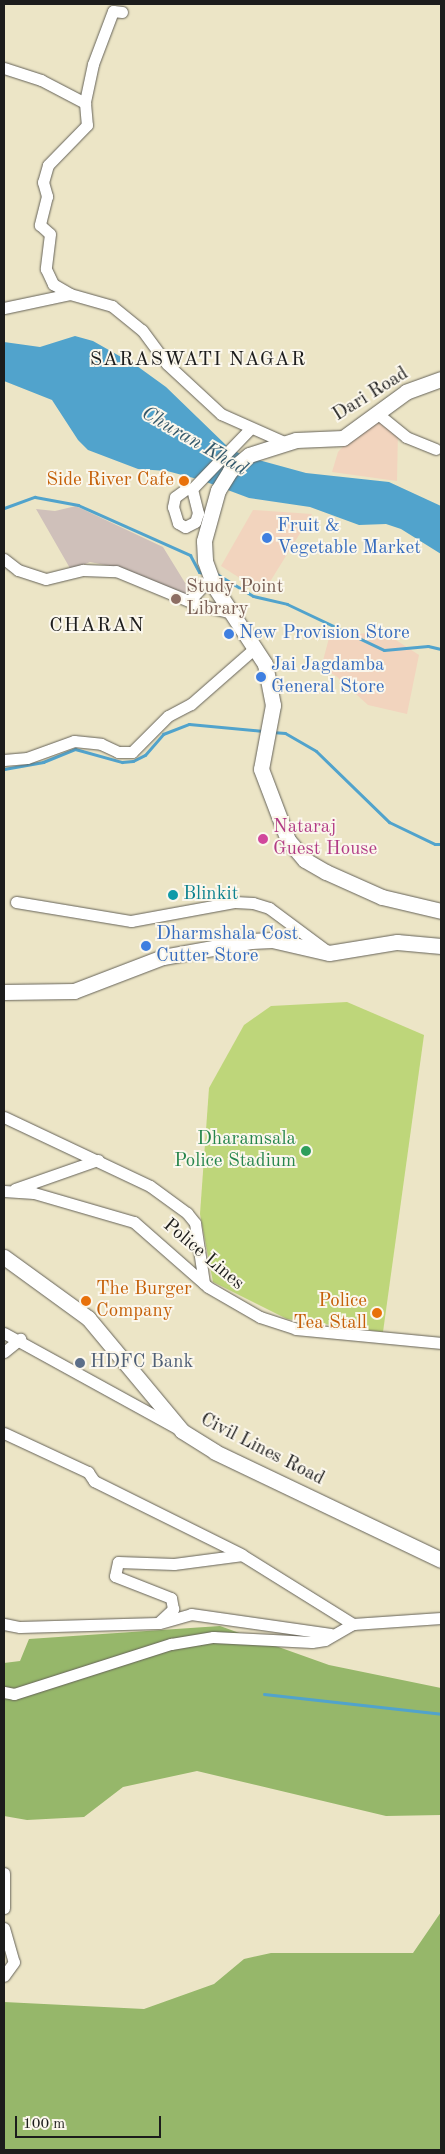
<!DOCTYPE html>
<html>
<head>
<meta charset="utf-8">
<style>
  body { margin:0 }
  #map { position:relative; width:445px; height:2154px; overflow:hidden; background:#ece5c6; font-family:"Old Standard TT",serif }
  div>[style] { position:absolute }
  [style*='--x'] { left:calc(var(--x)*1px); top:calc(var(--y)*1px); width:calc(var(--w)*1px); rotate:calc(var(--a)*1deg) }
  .built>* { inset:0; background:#f2d4be }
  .industrial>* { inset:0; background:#cfc0ba }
  .green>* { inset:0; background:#bed67a }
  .forest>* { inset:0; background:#96b76a }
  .water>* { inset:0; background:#51a3cc }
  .stream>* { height:3px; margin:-1.5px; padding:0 1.5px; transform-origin:1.5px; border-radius:1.5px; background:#51a3cc }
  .roads { filter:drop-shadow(0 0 1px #656258) drop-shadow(0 0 1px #656258) }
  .minor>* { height:11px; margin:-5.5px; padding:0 5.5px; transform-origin:5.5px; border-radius:5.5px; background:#fff }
  .major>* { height:15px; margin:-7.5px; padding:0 7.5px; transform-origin:7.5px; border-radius:7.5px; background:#fff }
  .dots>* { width:14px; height:14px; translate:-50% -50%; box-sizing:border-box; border:2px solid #fbf7ec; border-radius:50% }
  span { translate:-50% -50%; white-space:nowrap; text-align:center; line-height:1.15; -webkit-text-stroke:4px #fbf7ec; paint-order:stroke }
  .street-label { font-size:19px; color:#1c1c1c }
  .food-label { font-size:19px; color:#c56008 }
  .right { translate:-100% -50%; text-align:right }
  .left { translate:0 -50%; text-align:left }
  .shop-label { font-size:19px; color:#366cbe }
  .education-label { font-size:19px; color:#785e54 }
  .hotel-label { font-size:19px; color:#b23c85 }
  .culture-label { font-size:19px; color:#0d838f }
  .leisure-label { font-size:19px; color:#27864d }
  .service-label { font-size:19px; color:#4e5e75 }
  .neighbourhood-label { font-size:20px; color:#1c1c1c; letter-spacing:1px }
  .water-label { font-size:20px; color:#34596b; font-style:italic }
  .frame { position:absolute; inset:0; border:5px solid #1c1c1c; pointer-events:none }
  .scale { position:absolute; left:15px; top:2116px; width:146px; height:22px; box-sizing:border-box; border:2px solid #1c1c1c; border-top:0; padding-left:6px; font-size:15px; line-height:18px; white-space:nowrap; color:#1c1c1c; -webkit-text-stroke:4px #fbf7ec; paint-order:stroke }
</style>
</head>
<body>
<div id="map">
  <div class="built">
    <i style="clip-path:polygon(373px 414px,398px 430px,397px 481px,332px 472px,338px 452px)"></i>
    <i style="clip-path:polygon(253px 510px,312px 514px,263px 593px,221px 566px)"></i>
    <i style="clip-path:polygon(382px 631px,419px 655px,407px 714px,368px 705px,336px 676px,321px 668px,329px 638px)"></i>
  </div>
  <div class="industrial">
    <i style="clip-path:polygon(76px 506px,163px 547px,195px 599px,125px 569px,90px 562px,71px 570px,36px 509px,55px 511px)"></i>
  </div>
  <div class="green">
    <i style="clip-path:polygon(347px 1002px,424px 1035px,383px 1332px,287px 1319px,213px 1282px,200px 1214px,209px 1088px,244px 1025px,271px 1006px)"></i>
  </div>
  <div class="forest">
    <i style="clip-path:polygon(220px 1626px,329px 1665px,441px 1688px,441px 1815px,386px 1816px,197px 1771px,123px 1787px,84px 1817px,27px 1820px,4px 1816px,4px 1663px,20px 1661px,29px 1639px)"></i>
    <i style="clip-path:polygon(441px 1912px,441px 2150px,4px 2150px,4px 2002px,144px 2009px,214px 1984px,244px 1959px,271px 1953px,413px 1953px)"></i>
  </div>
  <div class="water">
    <i style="clip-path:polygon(75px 336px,93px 341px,137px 366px,166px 387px,228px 447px,244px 456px,306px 473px,389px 482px,441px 506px,441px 554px,401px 529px,386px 524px,359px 525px,310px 507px,249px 498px,201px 480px,167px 471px,138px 469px,88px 450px,78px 440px,52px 400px,4px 381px,4px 342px,40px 347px)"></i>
  </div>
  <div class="stream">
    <i style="--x:4;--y:508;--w:33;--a:-20"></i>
    <i style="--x:35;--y:497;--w:44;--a:10.5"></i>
    <i style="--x:78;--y:505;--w:123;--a:24.1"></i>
    <i style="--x:190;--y:555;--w:19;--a:62"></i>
    <i style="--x:199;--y:572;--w:5;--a:11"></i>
    <i style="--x:215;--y:573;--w:44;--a:31.2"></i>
    <i style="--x:253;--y:596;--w:35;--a:13"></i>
    <i style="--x:287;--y:604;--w:107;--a:25.4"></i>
    <i style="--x:384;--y:650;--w:44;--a:-5.2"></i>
    <i style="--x:428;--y:646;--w:13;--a:13"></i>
    <i style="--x:272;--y:732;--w:13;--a:4"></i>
    <i style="--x:285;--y:733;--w:36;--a:30"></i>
    <i style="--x:316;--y:751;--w:102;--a:44.2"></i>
    <i style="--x:389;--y:822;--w:51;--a:25.6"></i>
    <i style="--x:435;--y:844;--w:6;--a:0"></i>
    <i style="--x:4;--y:769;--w:40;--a:-10"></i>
    <i style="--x:43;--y:762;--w:35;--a:-22"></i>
    <i style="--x:75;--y:749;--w:49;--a:15.5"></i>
    <i style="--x:122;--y:762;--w:11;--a:-5"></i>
    <i style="--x:133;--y:761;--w:13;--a:-27"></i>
    <i style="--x:145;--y:755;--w:28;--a:-49"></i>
    <i style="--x:163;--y:734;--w:28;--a:-21"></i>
    <i style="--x:189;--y:724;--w:74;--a:5.4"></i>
    <i style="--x:264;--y:1694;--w:178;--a:6.4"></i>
  </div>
  <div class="roads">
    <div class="minor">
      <i style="--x:122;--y:12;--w:9;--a:-174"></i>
      <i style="--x:113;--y:11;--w:57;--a:110.7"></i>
      <i style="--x:93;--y:64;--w:40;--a:102"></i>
      <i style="--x:85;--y:103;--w:22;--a:85"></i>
      <i style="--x:87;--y:125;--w:56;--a:134.3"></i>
      <i style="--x:48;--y:165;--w:18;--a:106"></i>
      <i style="--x:43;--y:182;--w:15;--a:74"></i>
      <i style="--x:47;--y:196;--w:30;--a:104"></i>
      <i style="--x:40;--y:225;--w:13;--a:42"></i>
      <i style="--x:50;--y:234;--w:35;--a:97"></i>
      <i style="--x:46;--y:269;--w:17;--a:65"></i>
      <i style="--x:53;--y:284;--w:20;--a:30"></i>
      <i style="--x:70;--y:294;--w:44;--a:15.9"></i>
      <i style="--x:112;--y:306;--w:38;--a:39"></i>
      <i style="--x:142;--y:330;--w:42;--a:53.7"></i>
      <i style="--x:167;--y:364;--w:74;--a:42.8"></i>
      <i style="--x:221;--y:414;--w:69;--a:24"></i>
      <i style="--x:4;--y:68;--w:39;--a:18"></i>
      <i style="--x:41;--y:80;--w:50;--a:27.6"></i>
      <i style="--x:4;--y:308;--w:67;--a:-12"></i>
      <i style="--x:378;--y:414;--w:36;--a:39"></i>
      <i style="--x:406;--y:437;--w:32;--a:22"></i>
      <i style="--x:186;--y:489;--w:6;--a:0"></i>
      <i style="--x:192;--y:489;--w:25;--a:76"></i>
      <i style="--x:198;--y:513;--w:9;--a:108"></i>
      <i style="--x:195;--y:522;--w:11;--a:153"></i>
      <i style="--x:185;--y:527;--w:8;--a:-150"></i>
      <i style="--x:178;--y:523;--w:17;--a:-107"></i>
      <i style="--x:173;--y:507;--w:10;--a:-79"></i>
      <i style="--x:175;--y:497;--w:14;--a:-36"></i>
      <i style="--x:192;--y:489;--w:83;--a:-46"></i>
      <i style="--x:4;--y:559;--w:18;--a:38"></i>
      <i style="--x:18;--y:570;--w:29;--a:18"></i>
      <i style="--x:46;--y:579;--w:38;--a:-14"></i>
      <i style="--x:83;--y:570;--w:33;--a:2"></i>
      <i style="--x:116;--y:571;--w:87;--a:22.4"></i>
      <i style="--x:196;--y:604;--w:36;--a:14"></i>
      <i style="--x:189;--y:601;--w:33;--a:-47"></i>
      <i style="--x:4;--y:760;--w:23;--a:-5"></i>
      <i style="--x:27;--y:758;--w:50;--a:-19.9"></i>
      <i style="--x:74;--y:741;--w:27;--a:6"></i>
      <i style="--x:101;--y:744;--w:19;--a:25"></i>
      <i style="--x:118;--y:752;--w:14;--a:0"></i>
      <i style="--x:132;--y:752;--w:51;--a:-45"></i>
      <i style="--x:168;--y:716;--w:26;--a:-28"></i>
      <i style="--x:191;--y:704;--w:86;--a:-41.2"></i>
      <i style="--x:16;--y:902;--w:117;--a:9.4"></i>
      <i style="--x:131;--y:921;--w:106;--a:-10.4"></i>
      <i style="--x:235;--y:902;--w:18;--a:3"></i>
      <i style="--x:253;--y:903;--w:17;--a:17"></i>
      <i style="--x:269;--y:908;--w:72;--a:36.6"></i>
      <i style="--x:4;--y:1117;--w:161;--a:25.3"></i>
      <i style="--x:150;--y:1186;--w:46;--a:36.1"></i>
      <i style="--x:187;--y:1213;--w:13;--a:51"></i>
      <i style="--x:195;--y:1223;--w:61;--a:81.5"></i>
      <i style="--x:15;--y:1189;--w:88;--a:-19.3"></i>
      <i style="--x:4;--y:1191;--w:30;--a:4"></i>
      <i style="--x:34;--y:1193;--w:104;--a:16.2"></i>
      <i style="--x:134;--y:1222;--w:98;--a:41.3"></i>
      <i style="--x:208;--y:1287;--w:60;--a:30"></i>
      <i style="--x:260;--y:1317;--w:38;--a:18"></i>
      <i style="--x:296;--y:1329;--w:146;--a:5.5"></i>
      <i style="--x:4;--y:1333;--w:197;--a:28.8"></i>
      <i style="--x:4;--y:1352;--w:21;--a:-39"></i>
      <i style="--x:4;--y:1433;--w:93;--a:24.9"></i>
      <i style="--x:88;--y:1472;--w:11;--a:56"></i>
      <i style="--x:94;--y:1481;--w:164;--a:26.4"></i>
      <i style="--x:160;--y:1623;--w:32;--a:-16"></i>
      <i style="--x:191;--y:1614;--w:141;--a:8.1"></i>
      <i style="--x:4;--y:1624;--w:16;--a:11"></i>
      <i style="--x:20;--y:1627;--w:138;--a:-1.7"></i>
      <i style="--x:158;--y:1623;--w:21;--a:-43"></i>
      <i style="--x:173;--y:1609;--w:11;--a:-100"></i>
      <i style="--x:171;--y:1598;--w:60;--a:-158.6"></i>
      <i style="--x:115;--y:1576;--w:14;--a:-78"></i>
      <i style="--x:118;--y:1562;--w:56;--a:2"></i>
      <i style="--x:174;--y:1564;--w:69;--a:-7.5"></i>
      <i style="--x:242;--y:1555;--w:131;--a:31.9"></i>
      <i style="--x:4;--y:1692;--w:10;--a:11"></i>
      <i style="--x:14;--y:1694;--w:165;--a:-17.7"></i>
      <i style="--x:171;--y:1644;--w:43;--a:-9.5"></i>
      <i style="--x:213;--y:1637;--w:99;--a:2.9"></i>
      <i style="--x:312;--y:1642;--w:13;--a:-9"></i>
      <i style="--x:325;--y:1640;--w:32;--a:-30"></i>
      <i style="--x:353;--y:1624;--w:88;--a:-3.9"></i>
      <i style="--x:4;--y:1873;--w:35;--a:90"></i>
      <i style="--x:4;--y:1928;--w:35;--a:74"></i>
      <i style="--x:14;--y:1962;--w:17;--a:126"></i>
    </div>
    <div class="major">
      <i style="--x:441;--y:379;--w:37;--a:160"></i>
      <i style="--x:406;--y:392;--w:78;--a:143.9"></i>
      <i style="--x:343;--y:438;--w:47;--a:177.6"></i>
      <i style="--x:296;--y:440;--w:49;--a:162.3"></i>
      <i style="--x:249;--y:455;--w:25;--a:140"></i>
      <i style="--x:230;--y:471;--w:22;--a:122"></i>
      <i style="--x:218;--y:490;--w:53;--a:105.4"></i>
      <i style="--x:204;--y:541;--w:20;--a:87"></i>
      <i style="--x:205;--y:561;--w:27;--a:70"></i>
      <i style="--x:214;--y:586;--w:93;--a:56.8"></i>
      <i style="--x:265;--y:664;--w:42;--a:79"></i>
      <i style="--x:273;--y:705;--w:65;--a:100.6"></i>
      <i style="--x:261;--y:769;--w:76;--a:69.2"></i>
      <i style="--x:288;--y:840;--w:26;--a:50"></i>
      <i style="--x:305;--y:860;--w:24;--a:30"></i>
      <i style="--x:326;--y:872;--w:61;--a:24.1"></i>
      <i style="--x:382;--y:897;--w:61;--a:13.3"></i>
      <i style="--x:4;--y:992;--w:70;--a:-0.8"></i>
      <i style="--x:74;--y:991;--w:95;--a:-20.9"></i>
      <i style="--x:163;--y:957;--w:89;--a:-10.3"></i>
      <i style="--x:251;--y:941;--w:21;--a:-3"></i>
      <i style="--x:272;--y:940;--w:58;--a:12.8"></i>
      <i style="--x:329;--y:953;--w:69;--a:-9.2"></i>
      <i style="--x:397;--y:942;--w:44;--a:5.2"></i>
      <i style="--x:4;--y:1257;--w:104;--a:36"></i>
      <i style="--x:88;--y:1318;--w:147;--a:50.2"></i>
      <i style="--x:182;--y:1431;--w:39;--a:32"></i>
      <i style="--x:215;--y:1452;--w:250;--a:25.5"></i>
    </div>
  </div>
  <div class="dots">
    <i style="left:184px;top:481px;background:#e8710a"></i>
    <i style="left:267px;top:538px;background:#3f7fe0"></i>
    <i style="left:176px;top:599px;background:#8d6e63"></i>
    <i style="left:229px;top:634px;background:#3f7fe0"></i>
    <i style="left:261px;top:677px;background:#3f7fe0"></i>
    <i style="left:263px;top:839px;background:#d1479c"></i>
    <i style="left:173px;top:895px;background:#0f9aa8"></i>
    <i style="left:146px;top:946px;background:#3f7fe0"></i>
    <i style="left:306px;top:1151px;background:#2e9e5b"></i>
    <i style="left:86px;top:1301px;background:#e8710a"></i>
    <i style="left:377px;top:1313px;background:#e8710a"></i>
    <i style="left:80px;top:1363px;background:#5c6f8a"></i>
  </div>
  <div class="street-label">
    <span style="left:371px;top:395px;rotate:-32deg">Dari Road</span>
    <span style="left:203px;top:1255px;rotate:40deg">Police Lines</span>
    <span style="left:262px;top:1450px;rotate:27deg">Civil Lines Road</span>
  </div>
  <div class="food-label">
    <span class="right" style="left:174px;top:481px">Side River Cafe</span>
    <span class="left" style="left:96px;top:1301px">The Burger<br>Company</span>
    <span class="right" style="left:367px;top:1313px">Police<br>Tea Stall</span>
  </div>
  <div class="shop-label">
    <span class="left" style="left:277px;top:538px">Fruit &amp;<br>Vegetable Market</span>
    <span class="left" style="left:239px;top:634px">New Provision Store</span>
    <span class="left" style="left:271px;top:677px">Jai Jagdamba<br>General Store</span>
    <span class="left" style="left:156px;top:946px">Dharmshala Cost<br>Cutter Store</span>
  </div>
  <div class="education-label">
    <span class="left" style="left:186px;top:599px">Study Point<br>Library</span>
  </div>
  <div class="hotel-label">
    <span class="left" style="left:273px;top:839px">Nataraj<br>Guest House</span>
  </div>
  <div class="culture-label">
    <span class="left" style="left:183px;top:895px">Blinkit</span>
  </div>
  <div class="leisure-label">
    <span class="right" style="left:296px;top:1151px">Dharamsala<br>Police Stadium</span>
  </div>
  <div class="service-label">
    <span class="left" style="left:90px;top:1363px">HDFC Bank</span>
  </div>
  <div class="neighbourhood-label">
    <span style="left:198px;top:360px">SARASWATI NAGAR</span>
    <span style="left:97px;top:626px">CHARAN</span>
  </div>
  <div class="water-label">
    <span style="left:194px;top:442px;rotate:30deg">Churan Khad</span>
  </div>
  <div class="frame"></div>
  <div class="scale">100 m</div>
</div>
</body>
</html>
